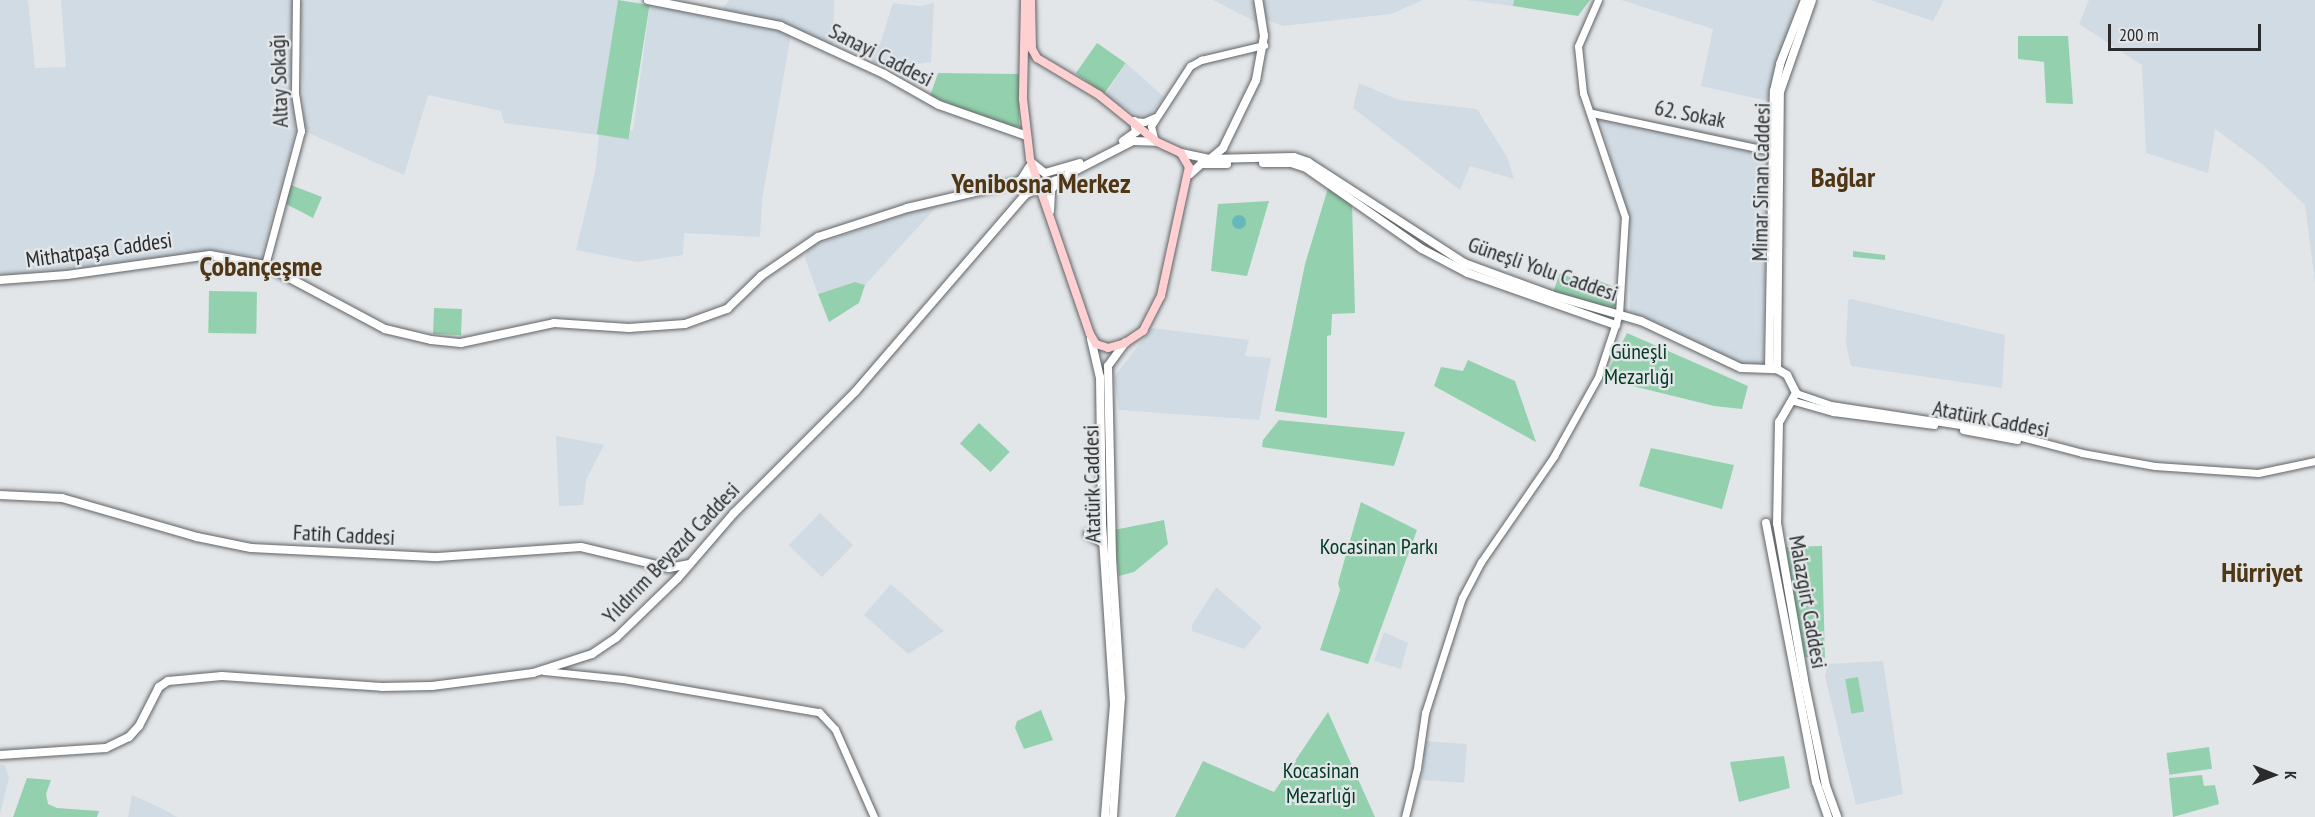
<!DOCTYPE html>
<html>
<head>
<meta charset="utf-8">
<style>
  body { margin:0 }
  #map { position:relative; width:2315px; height:817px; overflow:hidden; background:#e3e6e9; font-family:"PT Sans Narrow",sans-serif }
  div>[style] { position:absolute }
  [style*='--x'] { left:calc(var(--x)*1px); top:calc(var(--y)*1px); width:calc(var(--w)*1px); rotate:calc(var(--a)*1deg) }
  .built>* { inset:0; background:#d1dbe3; transform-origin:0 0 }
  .green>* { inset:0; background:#93d1ae; transform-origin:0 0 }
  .water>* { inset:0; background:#65b9bd }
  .round { border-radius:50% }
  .roads { filter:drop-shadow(0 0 2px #616466) drop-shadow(0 0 2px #616466) }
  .tertiary>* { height:7px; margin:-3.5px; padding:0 3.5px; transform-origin:3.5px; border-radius:3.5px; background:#fff }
  .secondary>* { height:8px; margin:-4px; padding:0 4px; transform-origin:4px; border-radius:4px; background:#fff }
  .primary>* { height:8px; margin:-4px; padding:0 4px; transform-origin:4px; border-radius:4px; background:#ffd0d2 }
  span { translate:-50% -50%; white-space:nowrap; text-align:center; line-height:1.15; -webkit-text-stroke:4.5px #e3e6e9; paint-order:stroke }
  .street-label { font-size:22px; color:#292b2c }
  .park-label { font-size:22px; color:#033822 }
  .district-label { font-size:28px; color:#4f3614; font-weight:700 }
  .north { position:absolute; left:2243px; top:745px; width:60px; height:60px; -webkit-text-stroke:4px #e3e6e9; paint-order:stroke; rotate:91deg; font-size:16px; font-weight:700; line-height:24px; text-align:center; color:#292b2c }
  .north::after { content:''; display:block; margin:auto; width:21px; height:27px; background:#292b2c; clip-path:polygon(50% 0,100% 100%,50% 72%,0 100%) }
  .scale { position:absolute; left:2108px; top:24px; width:153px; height:27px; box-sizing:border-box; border:3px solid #292b2c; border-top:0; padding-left:8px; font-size:18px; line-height:21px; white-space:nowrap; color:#292b2c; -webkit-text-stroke:4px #e3e6e9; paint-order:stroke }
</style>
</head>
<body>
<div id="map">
  <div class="built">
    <i style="clip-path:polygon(0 0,28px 0,35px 68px,66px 67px,61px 0,294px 0,295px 133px,261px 257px,215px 251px,62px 272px,0 275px)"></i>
    <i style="clip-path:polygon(301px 0,618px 0,599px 134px,633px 130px,650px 5px,791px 34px,762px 200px,760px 237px,684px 233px,683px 255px,637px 262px,576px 250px,595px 172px,599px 135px,504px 123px,501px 111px,428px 95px,404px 175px,304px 131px)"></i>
    <i style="clip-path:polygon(729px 0,834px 0,833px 47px,794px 29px,723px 8px)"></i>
    <i style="clip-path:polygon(1213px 0,1255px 0,1258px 23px)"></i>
    <i style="clip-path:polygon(1261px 0,1423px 0,1391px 14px,1283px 26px,1267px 20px)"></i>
    <i style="clip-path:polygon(1466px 0,1514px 0,1513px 6px)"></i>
    <i style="clip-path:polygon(1621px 0,1797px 0,1768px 101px,1701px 86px,1713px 29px)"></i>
    <i style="clip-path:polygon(1871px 0,1944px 0,1933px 21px)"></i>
    <i style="clip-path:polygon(2089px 0,2315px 0,2315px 283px,2305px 205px,2261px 163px,2215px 129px,2208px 173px,2146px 153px,2142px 65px,2079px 24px)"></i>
    <i style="clip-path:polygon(893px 3px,920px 6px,934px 3px,931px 62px,886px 69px,855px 52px,880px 44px)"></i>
    <i style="clip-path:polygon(1126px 63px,1164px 97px,1149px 116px,1138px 116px,1105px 95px)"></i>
    <i style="clip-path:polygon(1359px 83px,1399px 100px,1477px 109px,1507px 157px,1514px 179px,1470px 166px,1460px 190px,1353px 108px)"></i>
    <i style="clip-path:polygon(1598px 111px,1768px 143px,1763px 363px,1743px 366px,1630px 313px,1630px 226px)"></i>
    <i style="clip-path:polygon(941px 202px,865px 285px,855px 282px,818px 294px,805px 258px,808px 247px)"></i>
    <i style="clip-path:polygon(1851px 299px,2005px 335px,2002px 388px,1851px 366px,1846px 344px,1848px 300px)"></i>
    <i style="clip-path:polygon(1152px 328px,1249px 340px,1245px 356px,1271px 358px,1259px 420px,1119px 410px,1114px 377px)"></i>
    <i style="clip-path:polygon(556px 436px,604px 445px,586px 480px,583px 505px,559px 506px)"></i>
    <i style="left:820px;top:513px;width:46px;height:45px;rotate:44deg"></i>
    <i style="clip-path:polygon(891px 584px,944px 631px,908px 654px,864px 615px)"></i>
    <i style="clip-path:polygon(1216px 587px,1262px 627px,1244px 649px,1192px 631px,1192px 625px)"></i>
    <i style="clip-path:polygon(1384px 632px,1408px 643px,1401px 669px,1374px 661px)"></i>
    <i style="clip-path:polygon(1883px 661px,1903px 794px,1856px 805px,1825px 676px,1828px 664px)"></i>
    <i style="left:1425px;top:741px;width:42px;height:39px;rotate:4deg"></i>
    <i style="clip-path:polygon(0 765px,5px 765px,9px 778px,0 814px)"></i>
    <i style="clip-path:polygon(132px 795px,161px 808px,177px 817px,128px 817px)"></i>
  </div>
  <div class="green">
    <i style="left:618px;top:0;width:32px;height:136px;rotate:9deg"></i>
    <i style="clip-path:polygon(1514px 0,1590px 0,1578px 16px,1513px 6px)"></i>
    <i style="clip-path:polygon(2018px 36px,2068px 36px,2073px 104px,2046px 103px,2044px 62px,2018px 59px)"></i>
    <i style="left:1097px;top:43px;width:35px;height:37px;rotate:35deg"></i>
    <i style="clip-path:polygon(938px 73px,1019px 74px,1019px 126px,1014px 129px,930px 96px)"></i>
    <i style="clip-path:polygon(291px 185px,322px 197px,313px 218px,286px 204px)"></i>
    <i style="clip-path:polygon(1328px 188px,1352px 202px,1355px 313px,1332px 314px,1331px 335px,1327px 336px,1327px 418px,1275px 411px,1305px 264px)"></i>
    <i style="clip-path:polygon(1269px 201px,1247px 276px,1211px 271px,1218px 204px)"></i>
    <i style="clip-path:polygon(1853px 251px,1885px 255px,1885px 260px,1853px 257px)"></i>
    <i style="clip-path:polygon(1560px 273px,1588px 284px,1594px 279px,1612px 286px,1613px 295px,1620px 302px,1611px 309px,1553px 292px)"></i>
    <i style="clip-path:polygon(855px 282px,865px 285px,859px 303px,829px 322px,818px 294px)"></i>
    <i style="left:209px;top:291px;width:48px;height:42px;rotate:1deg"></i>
    <i style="left:434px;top:308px;width:28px;height:26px;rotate:2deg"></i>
    <i style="clip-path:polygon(1627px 333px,1748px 386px,1742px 409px,1714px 406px,1604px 379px)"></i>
    <i style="clip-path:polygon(1468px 360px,1515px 381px,1536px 442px,1434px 386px,1441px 367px,1463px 371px)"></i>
    <i style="clip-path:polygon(1279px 420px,1405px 432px,1394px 466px,1262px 447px,1263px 440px)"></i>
    <i style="left:979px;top:423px;width:42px;height:28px;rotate:43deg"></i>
    <i style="clip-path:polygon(1651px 448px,1734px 465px,1722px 509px,1639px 486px)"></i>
    <i style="clip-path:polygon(1361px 502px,1417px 530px,1368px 664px,1320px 650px,1340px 590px,1338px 583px)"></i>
    <i style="clip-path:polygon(1164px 520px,1168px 544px,1134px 572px,1119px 576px,1114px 530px)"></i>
    <i style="clip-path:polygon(1822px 546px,1825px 658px,1805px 657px,1785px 547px)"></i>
    <i style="left:1858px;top:677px;width:35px;height:13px;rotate:80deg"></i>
    <i style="clip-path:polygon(1041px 710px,1053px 740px,1024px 749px,1015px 728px,1017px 721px)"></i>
    <i style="clip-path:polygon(1328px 712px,1375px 817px,1175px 817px,1203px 761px,1274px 792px)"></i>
    <i style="left:2209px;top:747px;width:22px;height:43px;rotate:82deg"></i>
    <i style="clip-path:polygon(1784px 756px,1790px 788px,1739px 802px,1730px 762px)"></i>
    <i style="clip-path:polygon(2202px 775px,2204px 786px,2215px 785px,2219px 804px,2173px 817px,2169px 778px)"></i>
    <i style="clip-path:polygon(27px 778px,51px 780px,46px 794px,48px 804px,57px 808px,99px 811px,97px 817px,13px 817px)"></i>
  </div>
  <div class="water">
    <i class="round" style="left:1232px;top:215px;width:14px;height:14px"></i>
  </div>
  <div class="roads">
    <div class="tertiary">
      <i style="--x:1592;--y:113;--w:187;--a:12"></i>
      <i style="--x:1134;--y:121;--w:10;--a:6"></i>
      <i style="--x:1144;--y:122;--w:12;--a:-24"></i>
      <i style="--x:1154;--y:138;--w:12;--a:-104"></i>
      <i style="--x:1151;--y:126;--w:72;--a:-57"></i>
      <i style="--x:1190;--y:66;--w:13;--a:-29"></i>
      <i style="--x:1201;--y:60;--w:65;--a:-13.4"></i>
      <i style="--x:265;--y:265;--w:139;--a:-75"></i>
      <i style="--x:301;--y:131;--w:38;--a:-99"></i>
      <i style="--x:295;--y:93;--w:93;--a:-89.4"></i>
      <i style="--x:1796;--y:393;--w:37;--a:19"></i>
      <i style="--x:1831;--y:405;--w:170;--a:8.8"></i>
      <i style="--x:1999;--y:431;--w:86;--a:14.8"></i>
      <i style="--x:2082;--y:453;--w:74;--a:10.1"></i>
      <i style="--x:2155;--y:466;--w:103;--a:3.9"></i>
      <i style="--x:2258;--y:473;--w:58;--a:-11.9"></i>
      <i style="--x:1794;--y:401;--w:41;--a:15.8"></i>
      <i style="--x:1833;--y:412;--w:102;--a:7.3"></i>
      <i style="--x:1963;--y:430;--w:55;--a:10.5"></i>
      <i style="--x:544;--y:671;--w:79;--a:5.8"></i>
      <i style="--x:623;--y:679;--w:199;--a:9.6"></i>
      <i style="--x:819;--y:712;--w:23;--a:47"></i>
      <i style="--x:835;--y:729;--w:96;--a:66.1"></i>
      <i style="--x:1405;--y:817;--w:50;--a:-76.2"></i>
      <i style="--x:1417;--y:768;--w:56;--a:-81.7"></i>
      <i style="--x:1425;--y:713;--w:121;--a:-72.2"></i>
      <i style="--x:1462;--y:598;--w:41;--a:-62.2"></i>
      <i style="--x:1481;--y:562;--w:129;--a:-55.4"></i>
      <i style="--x:1554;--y:456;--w:90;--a:-60.9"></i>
      <i style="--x:1598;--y:377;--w:66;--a:-71.6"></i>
      <i style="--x:1619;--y:314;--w:97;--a:-86.5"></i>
      <i style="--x:1625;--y:217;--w:131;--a:-108.7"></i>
      <i style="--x:1583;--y:93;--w:47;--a:-96.1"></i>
      <i style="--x:1578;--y:46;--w:50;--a:-66.5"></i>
    </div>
    <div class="secondary">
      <i style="--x:648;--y:0;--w:135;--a:11.1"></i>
      <i style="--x:780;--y:26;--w:115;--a:24.8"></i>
      <i style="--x:884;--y:74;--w:63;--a:29.4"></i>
      <i style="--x:939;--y:105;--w:90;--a:19.4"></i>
      <i style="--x:1123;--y:141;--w:16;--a:-35"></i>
      <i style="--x:1136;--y:132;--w:11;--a:-100"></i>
      <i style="--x:1181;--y:153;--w:30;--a:12"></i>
      <i style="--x:1210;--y:159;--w:84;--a:-1.4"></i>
      <i style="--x:1294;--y:157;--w:15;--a:20"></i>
      <i style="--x:1308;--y:162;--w:186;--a:32.9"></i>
      <i style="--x:1464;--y:263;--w:93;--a:20.2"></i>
      <i style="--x:1551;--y:295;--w:94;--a:16.1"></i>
      <i style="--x:1641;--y:321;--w:110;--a:25.2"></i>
      <i style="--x:1741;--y:368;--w:36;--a:2"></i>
      <i style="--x:1777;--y:369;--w:12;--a:31"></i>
      <i style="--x:1787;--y:375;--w:20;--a:63"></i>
      <i style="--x:1796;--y:393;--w:34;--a:120"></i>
      <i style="--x:1779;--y:422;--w:101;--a:91.1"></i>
      <i style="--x:1777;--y:523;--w:159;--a:80.2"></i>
      <i style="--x:1804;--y:680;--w:108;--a:78.3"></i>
      <i style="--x:1826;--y:786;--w:33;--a:70"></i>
      <i style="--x:1210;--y:159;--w:17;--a:-40"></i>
      <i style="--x:1223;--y:148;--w:76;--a:-64.1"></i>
      <i style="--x:1256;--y:80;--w:45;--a:-79.7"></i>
      <i style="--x:1264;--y:36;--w:36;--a:-99"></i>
      <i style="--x:1032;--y:163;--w:16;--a:38"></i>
      <i style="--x:1045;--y:173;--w:36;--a:-16"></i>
      <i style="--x:1263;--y:163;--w:28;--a:0"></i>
      <i style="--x:1291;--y:163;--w:16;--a:18"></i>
      <i style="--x:1306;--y:168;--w:141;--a:34.9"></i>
      <i style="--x:1422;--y:249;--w:52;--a:27.6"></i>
      <i style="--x:1468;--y:273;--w:157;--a:19.4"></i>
      <i style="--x:1190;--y:174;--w:15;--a:-42"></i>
      <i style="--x:1201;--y:164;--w:26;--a:0"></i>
      <i style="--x:1026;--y:194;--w:33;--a:-25"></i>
      <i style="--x:1050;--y:211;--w:21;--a:-87"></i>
      <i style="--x:1051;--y:190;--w:16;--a:-50"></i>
      <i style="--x:1061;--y:178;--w:81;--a:-27.2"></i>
      <i style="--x:1133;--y:141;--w:23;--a:2"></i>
      <i style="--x:0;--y:280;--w:67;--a:-4.3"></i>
      <i style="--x:67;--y:275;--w:144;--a:-8"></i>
      <i style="--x:210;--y:255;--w:56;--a:10.3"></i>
      <i style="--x:265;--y:265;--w:136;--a:28.1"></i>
      <i style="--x:385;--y:329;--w:47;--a:13.4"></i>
      <i style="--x:431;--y:340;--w:30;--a:6"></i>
      <i style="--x:461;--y:343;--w:95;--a:-12.1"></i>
      <i style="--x:554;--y:323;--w:75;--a:3.8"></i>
      <i style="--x:629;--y:328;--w:56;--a:-4.1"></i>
      <i style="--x:685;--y:324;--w:45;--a:-19.7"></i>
      <i style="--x:727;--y:309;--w:47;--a:-44.1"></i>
      <i style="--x:761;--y:276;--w:69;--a:-34.4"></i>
      <i style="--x:818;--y:237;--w:94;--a:-18"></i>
      <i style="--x:907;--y:208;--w:110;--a:-13.2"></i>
      <i style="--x:1014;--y:183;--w:8;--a:-23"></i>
      <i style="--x:1021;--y:180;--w:15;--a:-58"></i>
      <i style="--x:1091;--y:339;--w:39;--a:77"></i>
      <i style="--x:1100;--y:377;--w:147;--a:89.2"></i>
      <i style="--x:1102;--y:524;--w:180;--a:86.2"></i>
      <i style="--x:1114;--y:704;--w:113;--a:94.6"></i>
      <i style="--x:1769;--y:368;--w:277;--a:-89"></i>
      <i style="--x:1774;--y:91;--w:28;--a:-77"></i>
      <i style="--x:1780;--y:64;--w:69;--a:-68.7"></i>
      <i style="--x:1777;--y:369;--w:277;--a:-89.4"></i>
      <i style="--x:1780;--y:92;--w:97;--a:-70.8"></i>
      <i style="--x:0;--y:495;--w:62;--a:2.8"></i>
      <i style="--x:62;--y:498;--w:141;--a:16.1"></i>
      <i style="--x:197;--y:537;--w:55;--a:11.5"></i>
      <i style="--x:251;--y:548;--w:187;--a:2.8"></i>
      <i style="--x:438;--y:557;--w:143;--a:-4"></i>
      <i style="--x:581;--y:547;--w:90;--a:13.4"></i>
      <i style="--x:669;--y:568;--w:21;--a:-11"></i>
      <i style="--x:1766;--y:523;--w:264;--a:79.1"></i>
      <i style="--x:1816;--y:782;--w:37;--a:71"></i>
      <i style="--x:1088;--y:534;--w:17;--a:31"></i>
      <i style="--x:0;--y:755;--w:106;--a:-3.8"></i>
      <i style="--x:106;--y:748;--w:25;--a:-26"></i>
      <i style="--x:129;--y:737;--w:15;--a:-48"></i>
      <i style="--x:139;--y:726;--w:44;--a:-62.9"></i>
      <i style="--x:159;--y:687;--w:11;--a:-34"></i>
      <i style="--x:168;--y:681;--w:54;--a:-5.3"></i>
      <i style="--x:222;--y:676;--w:160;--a:3.9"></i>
      <i style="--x:382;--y:687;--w:50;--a:-1.1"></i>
      <i style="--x:432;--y:686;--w:102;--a:-7.3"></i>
      <i style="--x:533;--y:673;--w:62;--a:-17.9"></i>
      <i style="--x:592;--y:654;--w:29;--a:-34"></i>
      <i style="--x:616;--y:638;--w:86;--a:-44.1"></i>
      <i style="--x:678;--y:578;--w:86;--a:-49.3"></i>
      <i style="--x:734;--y:513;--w:171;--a:-45"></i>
      <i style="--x:855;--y:392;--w:260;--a:-49.2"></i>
      <i style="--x:1025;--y:195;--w:18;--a:-68"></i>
      <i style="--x:1032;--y:178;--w:11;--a:-95"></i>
      <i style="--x:1113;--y:817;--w:119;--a:-86.2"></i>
      <i style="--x:1121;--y:698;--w:141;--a:-93.7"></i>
      <i style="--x:1112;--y:557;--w:191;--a:-91.2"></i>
      <i style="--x:1108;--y:366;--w:29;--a:-54"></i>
    </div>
    <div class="primary">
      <i style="--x:1025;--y:0;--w:99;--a:91.2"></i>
      <i style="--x:1023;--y:99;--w:60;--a:83.3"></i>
      <i style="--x:1030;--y:159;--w:185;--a:71.1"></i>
      <i style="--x:1090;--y:334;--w:12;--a:59"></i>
      <i style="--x:1096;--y:344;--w:13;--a:18"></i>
      <i style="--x:1108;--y:348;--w:18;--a:-16"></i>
      <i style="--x:1125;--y:343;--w:22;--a:-34"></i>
      <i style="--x:1143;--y:331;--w:39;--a:-63"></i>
      <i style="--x:1161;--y:296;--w:132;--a:-77.8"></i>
      <i style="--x:1189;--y:167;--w:16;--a:-120"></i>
      <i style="--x:1181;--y:153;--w:26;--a:-155"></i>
      <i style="--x:1157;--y:142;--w:75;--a:-141"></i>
      <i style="--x:1099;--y:95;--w:72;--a:-149.2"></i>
      <i style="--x:1037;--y:58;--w:10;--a:-119"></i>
      <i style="--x:1032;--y:49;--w:49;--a:-91.2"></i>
    </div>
  </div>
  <div class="street-label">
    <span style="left:881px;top:55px;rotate:27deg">Sanayi Caddesi</span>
    <span style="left:279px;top:81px;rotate:-92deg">Altay Sokağı</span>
    <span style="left:1690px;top:114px;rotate:11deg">62. Sokak</span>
    <span style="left:1761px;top:182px;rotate:-89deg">Mimar Sinan Caddesi</span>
    <span style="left:99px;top:250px;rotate:-8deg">Mithatpaşa Caddesi</span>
    <span style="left:1543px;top:269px;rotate:19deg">Güneşli Yolu Caddesi</span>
    <span style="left:1991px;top:419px;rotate:11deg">Atatürk Caddesi</span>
    <span style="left:1092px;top:484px;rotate:-91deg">Atatürk Caddesi</span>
    <span style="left:344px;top:535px;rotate:3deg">Fatih Caddesi</span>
    <span style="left:671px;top:553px;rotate:-46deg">Yıldırım Beyazıd Caddesi</span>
    <span style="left:1808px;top:602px;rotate:80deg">Malazgirt Caddesi</span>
  </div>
  <div class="park-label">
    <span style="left:1639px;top:364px">Güneşli<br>Mezarlığı</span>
    <span style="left:1379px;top:547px">Kocasinan Parkı</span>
    <span style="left:1321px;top:783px">Kocasinan<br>Mezarlığı</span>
  </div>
  <div class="district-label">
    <span style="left:1843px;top:177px">Bağlar</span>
    <span style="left:1041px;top:183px">Yenibosna Merkez</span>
    <span style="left:261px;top:266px">Çobançeşme</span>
    <span style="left:2262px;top:572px">Hürriyet</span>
  </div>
  <div class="north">K</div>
  <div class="scale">200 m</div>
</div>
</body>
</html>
